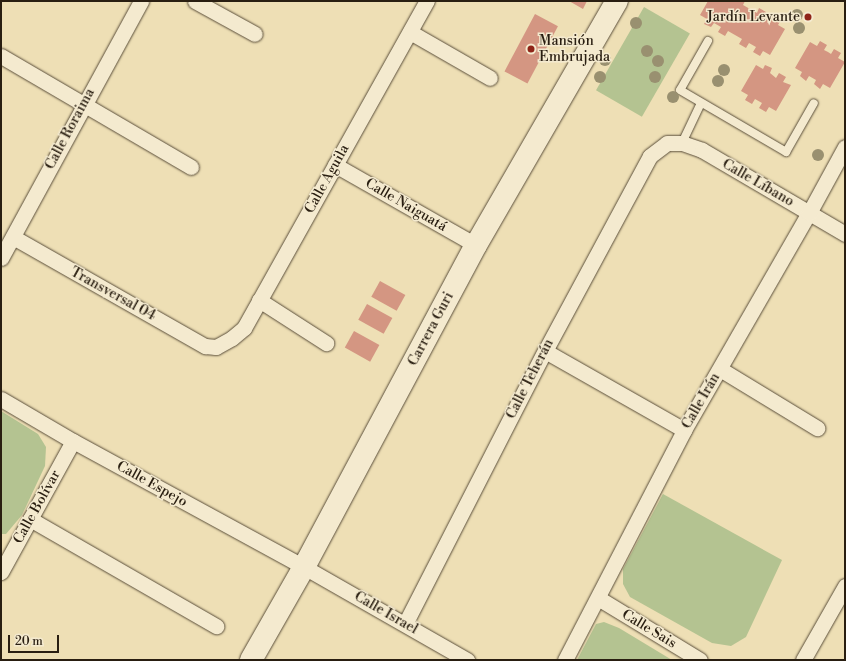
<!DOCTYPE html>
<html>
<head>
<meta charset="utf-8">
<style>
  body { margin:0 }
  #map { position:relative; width:846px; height:661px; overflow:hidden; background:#eedfb5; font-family:"Libre Bodoni",serif }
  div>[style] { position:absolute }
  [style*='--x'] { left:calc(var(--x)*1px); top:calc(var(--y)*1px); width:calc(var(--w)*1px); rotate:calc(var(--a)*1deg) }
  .green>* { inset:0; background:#b4c391; transform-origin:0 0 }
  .building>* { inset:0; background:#d49682; transform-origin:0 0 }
  .roads { filter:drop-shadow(0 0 1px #5a4e3a) drop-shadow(0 0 1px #5a4e3a) }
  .lane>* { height:8px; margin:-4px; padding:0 4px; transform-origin:4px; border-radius:4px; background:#f4eacf }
  .street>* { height:15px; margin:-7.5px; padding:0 7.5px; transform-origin:7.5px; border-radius:7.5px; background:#f4eacf }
  .secondary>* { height:22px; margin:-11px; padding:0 11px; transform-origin:11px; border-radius:11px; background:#f4eacf }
  .trees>* { width:12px; height:12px; margin:-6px; border-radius:50%; background:#999070 }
  .dots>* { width:11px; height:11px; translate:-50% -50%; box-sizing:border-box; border:2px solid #f4eacf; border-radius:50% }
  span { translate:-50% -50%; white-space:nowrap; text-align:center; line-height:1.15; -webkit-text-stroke:3px #f4eacf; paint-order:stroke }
  .poi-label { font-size:14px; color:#291e11 }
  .right { translate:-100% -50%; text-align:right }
  .left { translate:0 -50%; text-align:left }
  .street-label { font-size:14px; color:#291e11 }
  .frame { position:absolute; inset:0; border:2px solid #291e11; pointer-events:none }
  .scale { position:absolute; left:8px; top:635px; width:51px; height:18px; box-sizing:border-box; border:2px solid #291e11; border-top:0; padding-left:5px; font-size:12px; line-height:14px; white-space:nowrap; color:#291e11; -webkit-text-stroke:3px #f4eacf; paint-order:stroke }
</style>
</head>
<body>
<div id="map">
  <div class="green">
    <i style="left:644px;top:7px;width:53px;height:96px;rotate:30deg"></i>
    <i style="clip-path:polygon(1px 411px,38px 434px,46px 447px,45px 466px,22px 515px,6px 534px,1px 534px)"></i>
    <i style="clip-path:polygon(663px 494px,782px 560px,746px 637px,731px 646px,712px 643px,630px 597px,623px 584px,623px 569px)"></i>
    <i style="clip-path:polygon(604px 622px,619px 628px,672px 660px,577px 660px,596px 624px)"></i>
  </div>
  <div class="building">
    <i style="clip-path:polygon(569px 1px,587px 1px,583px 9px)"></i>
    <i style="clip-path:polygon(708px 1px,745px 1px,743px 5px,757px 13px,759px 8px,766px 12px,764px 17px,771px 21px,773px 16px,781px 20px,778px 25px,785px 29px,770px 55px,763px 51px,760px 56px,753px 52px,756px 47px,749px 43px,746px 48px,739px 44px,742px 39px,728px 31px,725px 36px,718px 32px,721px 27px,714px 23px,711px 27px,704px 24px,707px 19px,700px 15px)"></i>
    <i style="left:535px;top:14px;width:26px;height:65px;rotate:28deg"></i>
    <i style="clip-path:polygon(820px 41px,827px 45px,824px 50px,828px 52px,831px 54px,834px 49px,841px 53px,838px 58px,845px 62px,830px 88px,823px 84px,820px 89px,814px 84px,816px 80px,809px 76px,806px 81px,800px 76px,802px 72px,795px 68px,810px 42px,817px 46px)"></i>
    <i style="clip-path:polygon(756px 65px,763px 69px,765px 65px,772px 68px,770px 73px,776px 78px,779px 73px,786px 77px,783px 82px,791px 85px,776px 111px,769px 107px,766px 112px,759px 108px,762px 103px,755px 99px,752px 104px,745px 100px,748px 95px,741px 91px)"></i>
    <i style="left:380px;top:281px;width:29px;height:18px;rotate:29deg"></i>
    <i style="left:367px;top:304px;width:29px;height:18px;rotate:29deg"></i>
    <i style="left:354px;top:331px;width:29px;height:19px;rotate:29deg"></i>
  </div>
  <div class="roads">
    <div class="lane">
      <i style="--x:708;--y:41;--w:56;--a:119.7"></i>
      <i style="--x:680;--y:90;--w:123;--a:30.3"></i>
      <i style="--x:786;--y:152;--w:56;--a:-60.3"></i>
      <i style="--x:682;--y:143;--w:44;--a:-64.6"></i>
    </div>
    <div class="street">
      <i style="--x:195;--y:1;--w:68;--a:28.8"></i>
      <i style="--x:410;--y:32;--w:92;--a:29.9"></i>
      <i style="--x:1;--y:56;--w:220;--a:30.3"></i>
      <i style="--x:335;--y:165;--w:162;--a:29.6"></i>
      <i style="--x:13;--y:237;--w:221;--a:29.6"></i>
      <i style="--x:205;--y:346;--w:11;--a:5"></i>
      <i style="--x:216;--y:347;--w:18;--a:-29"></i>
      <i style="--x:232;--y:338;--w:16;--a:-40"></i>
      <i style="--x:244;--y:328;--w:375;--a:-60.8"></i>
      <i style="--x:1;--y:258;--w:293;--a:-61.4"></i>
      <i style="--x:259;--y:300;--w:80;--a:32.7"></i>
      <i style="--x:545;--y:351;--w:160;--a:29.6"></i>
      <i style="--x:720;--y:369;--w:114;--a:31.3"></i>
      <i style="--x:1;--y:399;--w:83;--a:30.3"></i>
      <i style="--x:73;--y:441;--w:263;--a:28.6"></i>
      <i style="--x:304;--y:567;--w:188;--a:29.7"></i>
      <i style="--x:30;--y:519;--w:215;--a:29.9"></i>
      <i style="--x:1;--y:572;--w:149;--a:-61.2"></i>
      <i style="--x:598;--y:598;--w:119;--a:31.3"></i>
      <i style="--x:405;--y:624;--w:307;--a:-62.9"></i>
      <i style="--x:545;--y:351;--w:221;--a:-61.7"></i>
      <i style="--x:650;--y:156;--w:21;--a:-37"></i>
      <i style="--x:667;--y:143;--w:15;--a:0"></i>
      <i style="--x:682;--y:143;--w:21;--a:19"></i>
      <i style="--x:702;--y:150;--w:166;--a:30.4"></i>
      <i style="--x:565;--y:660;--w:259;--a:-62.6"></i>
      <i style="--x:684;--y:430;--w:250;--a:-60.1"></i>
      <i style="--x:809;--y:213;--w:75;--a:-61.4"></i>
      <i style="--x:803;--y:660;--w:85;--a:-60.4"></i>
    </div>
    <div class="secondary">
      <i style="--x:251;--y:660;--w:107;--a:-60.3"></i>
      <i style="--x:304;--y:567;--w:365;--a:-61.9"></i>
      <i style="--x:476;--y:245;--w:282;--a:-60"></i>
    </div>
  </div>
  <div class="trees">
    <i style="left:797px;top:15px"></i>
    <i style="left:636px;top:23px"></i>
    <i style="left:799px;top:28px"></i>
    <i style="left:647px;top:51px"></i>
    <i style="left:605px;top:60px"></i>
    <i style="left:658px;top:61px"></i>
    <i style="left:724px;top:70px"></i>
    <i style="left:600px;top:77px"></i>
    <i style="left:655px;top:77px"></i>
    <i style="left:718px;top:81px"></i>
    <i style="left:673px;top:97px"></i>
    <i style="left:818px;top:155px"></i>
  </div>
  <div class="dots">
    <i style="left:808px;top:17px;background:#8f2418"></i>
    <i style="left:531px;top:49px;background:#8f2418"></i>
  </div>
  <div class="poi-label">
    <span class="right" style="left:800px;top:17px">Jardín Levante</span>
    <span class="left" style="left:539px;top:49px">Mansión<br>Embrujada</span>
  </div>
  <div class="street-label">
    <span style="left:70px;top:129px;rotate:-62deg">Calle Roraima</span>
    <span style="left:327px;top:179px;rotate:-61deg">Calle Aguila</span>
    <span style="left:758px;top:183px;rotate:30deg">Calle Líbano</span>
    <span style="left:406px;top:205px;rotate:30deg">Calle Naiguatá</span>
    <span style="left:113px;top:294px;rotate:29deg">Transversal 04</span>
    <span style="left:431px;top:329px;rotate:-62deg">Carrera Guri</span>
    <span style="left:530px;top:379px;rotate:-63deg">Calle Teherán</span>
    <span style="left:701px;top:401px;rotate:-60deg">Calle Irán</span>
    <span style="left:152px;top:484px;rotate:29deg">Calle Espejo</span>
    <span style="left:37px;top:507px;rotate:-61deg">Calle Bolívar</span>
    <span style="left:386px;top:613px;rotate:30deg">Calle Israel</span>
    <span style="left:649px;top:629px;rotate:31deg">Calle Sais</span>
  </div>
  <div class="frame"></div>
  <div class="scale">20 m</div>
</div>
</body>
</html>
